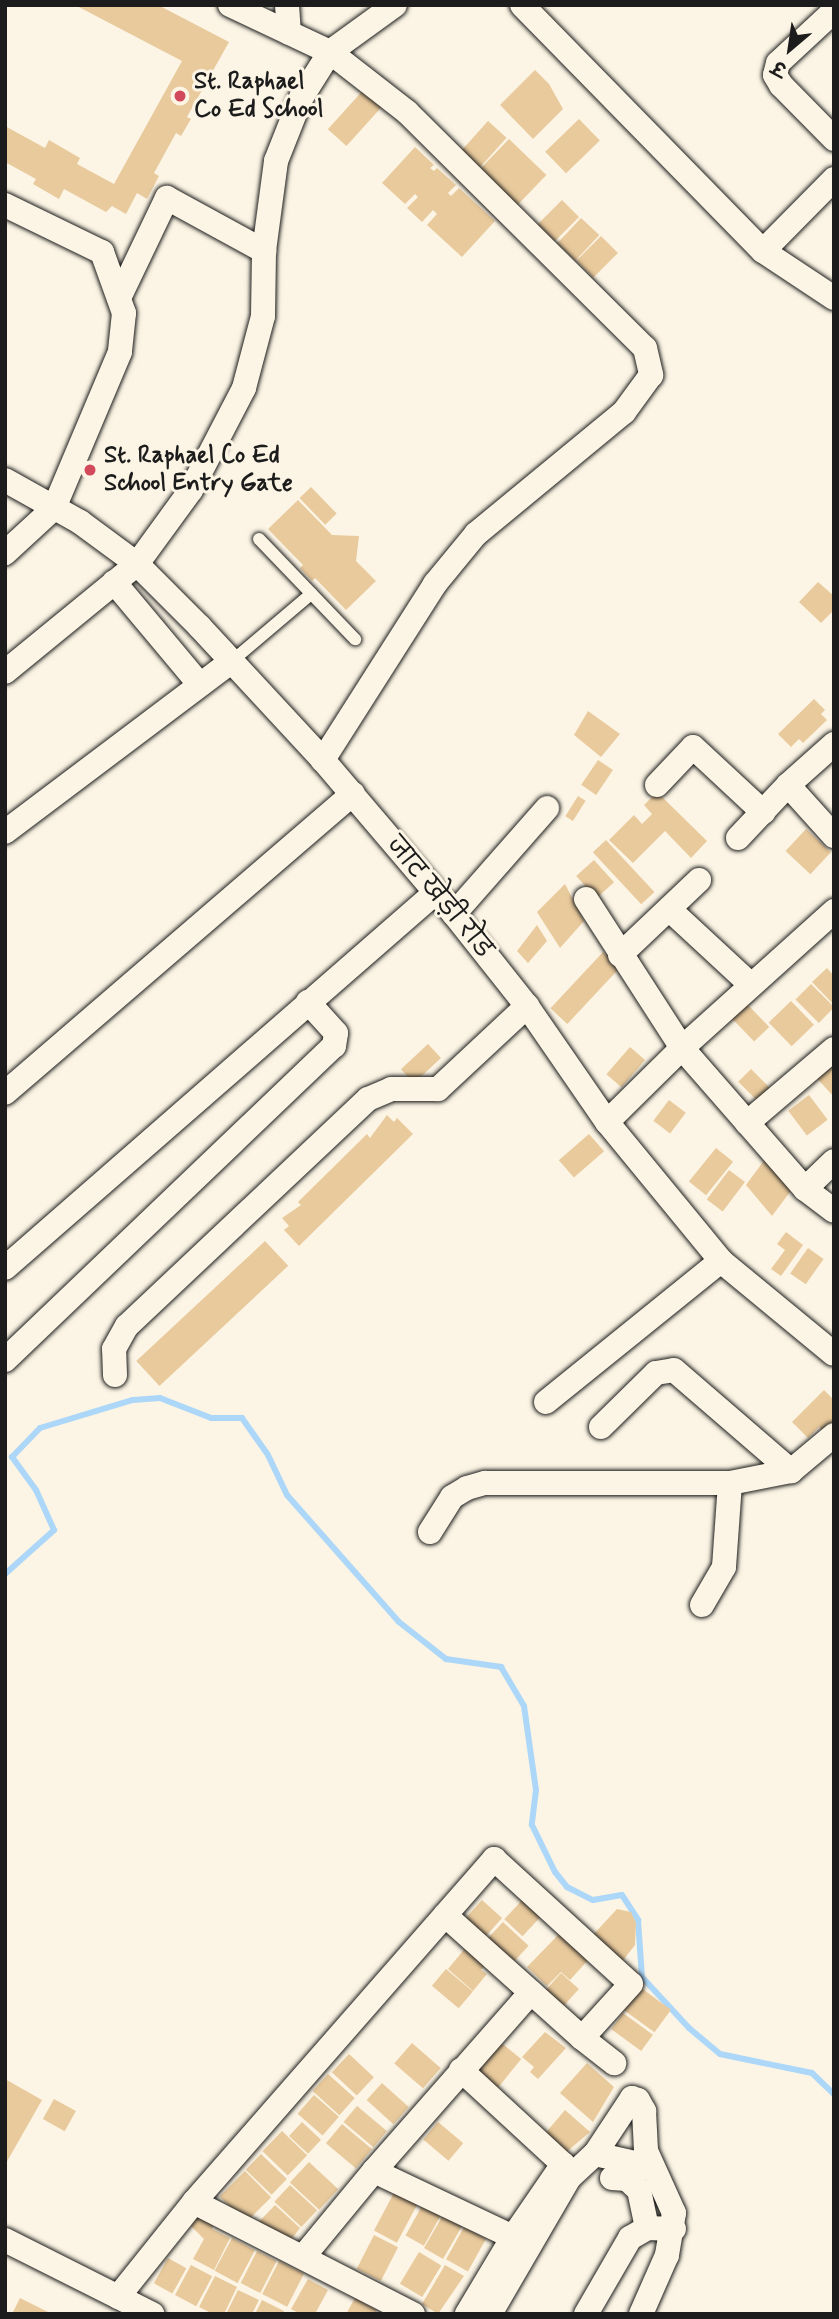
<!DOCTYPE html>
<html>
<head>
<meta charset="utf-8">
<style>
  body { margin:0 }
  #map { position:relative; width:839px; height:2319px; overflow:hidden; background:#fcf5e5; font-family:Mynerve,"Playpen Sans Deva",sans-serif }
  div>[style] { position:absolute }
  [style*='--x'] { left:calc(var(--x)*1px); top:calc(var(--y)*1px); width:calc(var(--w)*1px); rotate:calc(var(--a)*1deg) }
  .stream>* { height:6px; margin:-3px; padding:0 3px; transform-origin:3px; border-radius:3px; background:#add7f8 }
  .building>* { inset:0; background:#e9ca9c; transform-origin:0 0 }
  .roads { filter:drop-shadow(0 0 2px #1c1c1c) drop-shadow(0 0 2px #1c1c1c) }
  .service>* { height:12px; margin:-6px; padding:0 6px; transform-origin:6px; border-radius:6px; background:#fcf5e5 }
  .minor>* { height:24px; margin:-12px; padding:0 12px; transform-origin:12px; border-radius:12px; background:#fcf5e5 }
  .dots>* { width:19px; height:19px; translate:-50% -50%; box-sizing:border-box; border:4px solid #fcf5e5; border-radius:50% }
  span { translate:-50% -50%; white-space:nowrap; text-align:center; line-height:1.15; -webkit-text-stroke:6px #fcf5e5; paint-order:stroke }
  .poi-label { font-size:24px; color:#1c1c1c; font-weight:700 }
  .left { translate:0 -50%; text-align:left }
  .street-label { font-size:24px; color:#1c1c1c }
  .frame { position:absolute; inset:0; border:7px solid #1c1c1c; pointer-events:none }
  .north { position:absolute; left:755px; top:14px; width:70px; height:70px; -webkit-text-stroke:5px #fcf5e5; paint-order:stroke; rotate:209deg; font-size:19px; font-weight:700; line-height:28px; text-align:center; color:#1c1c1c }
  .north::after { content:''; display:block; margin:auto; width:24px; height:32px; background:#1c1c1c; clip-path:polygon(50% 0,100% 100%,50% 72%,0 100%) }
</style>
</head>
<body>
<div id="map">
  <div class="stream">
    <i style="--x:5;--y:1574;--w:66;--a:-41.9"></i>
    <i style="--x:54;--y:1530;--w:44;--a:-114.2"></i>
    <i style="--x:36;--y:1490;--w:41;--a:-126"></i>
    <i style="--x:12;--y:1457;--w:40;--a:-46"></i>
    <i style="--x:40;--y:1428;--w:97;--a:-16.8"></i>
    <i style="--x:133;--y:1400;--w:27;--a:-4"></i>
    <i style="--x:160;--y:1398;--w:55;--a:21.4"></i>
    <i style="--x:211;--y:1418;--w:31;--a:0"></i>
    <i style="--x:242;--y:1418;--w:45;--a:54.9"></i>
    <i style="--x:268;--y:1455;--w:44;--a:64.6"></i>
    <i style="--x:287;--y:1495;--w:169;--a:48.6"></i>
    <i style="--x:399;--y:1622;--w:60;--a:38.2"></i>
    <i style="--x:446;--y:1659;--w:56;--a:8.3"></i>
    <i style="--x:501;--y:1667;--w:45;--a:59.5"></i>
    <i style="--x:524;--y:1706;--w:85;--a:81.9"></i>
    <i style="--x:536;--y:1790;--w:35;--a:97"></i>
    <i style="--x:532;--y:1825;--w:52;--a:63.9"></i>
    <i style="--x:555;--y:1872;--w:19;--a:51"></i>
    <i style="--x:567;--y:1887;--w:29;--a:27"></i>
    <i style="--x:593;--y:1900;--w:29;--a:-10"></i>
    <i style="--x:622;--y:1895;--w:30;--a:57"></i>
    <i style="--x:638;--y:1920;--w:57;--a:86"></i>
    <i style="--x:642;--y:1977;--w:69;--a:47.3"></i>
    <i style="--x:689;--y:2028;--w:40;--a:40"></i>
    <i style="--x:720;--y:2054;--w:94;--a:11.7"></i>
    <i style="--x:812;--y:2073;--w:30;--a:44"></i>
  </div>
  <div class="building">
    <i style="clip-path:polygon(75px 5px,158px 5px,229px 42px,187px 117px,191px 119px,181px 136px,176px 133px,154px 173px,159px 176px,147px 199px,137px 193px,126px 214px,112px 206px,106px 212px,64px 189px,59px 199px,33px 184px,36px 179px,5px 162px,5px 126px,45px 148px,49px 140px,80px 158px,77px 164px,114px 184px,182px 61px)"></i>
    <i style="clip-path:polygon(535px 70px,549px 84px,563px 109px,533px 139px,500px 105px)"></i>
    <i style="left:366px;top:87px;width:25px;height:57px;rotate:42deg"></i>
    <i style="left:579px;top:119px;width:30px;height:47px;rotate:46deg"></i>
    <i style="left:488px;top:121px;width:25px;height:42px;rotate:42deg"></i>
    <i style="left:509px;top:139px;width:52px;height:45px;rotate:44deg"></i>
    <i style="clip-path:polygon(415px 147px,434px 165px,430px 168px,434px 171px,437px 168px,456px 185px,448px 193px,451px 196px,459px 188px,495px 221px,462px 257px,427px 225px,437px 214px,433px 210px,422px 222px,407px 208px,418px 197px,415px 194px,405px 204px,382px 183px)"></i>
    <i style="left:562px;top:200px;width:24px;height:35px;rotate:45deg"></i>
    <i style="left:581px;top:218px;width:25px;height:35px;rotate:43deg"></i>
    <i style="left:601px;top:236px;width:24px;height:35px;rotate:45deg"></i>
    <i style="left:311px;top:487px;width:37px;height:16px;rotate:46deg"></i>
    <i style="clip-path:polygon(298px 500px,332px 535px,359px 536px,356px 561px,376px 581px,346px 610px,315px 578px,312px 581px,300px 568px,303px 565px,268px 529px)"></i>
    <i style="clip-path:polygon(818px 582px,834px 596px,834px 610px,821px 623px,799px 602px)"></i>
    <i style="clip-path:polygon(814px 699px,825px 710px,821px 714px,827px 720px,803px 743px,799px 739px,791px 747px,778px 734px)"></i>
    <i style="clip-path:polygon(588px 711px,620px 734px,601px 757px,574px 735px)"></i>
    <i style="left:598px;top:760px;width:18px;height:30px;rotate:34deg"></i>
    <i style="clip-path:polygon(657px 792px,707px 841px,691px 858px,665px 831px,633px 863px,609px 840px,634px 815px,642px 824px,652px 814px,644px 805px)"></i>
    <i style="left:578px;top:796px;width:9px;height:24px;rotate:32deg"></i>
    <i style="left:806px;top:829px;width:34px;height:30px;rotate:43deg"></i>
    <i style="left:606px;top:840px;width:71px;height:18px;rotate:47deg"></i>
    <i style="left:594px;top:860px;width:30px;height:24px;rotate:48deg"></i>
    <i style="clip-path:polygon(565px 884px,584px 921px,560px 948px,537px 912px)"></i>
    <i style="clip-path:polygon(537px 925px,547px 941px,528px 963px,517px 951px)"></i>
    <i style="left:603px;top:952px;width:23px;height:77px;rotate:43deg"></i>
    <i style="clip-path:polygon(827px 968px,834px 976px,834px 1005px,812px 982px)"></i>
    <i style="left:811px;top:984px;width:33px;height:22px;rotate:45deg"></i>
    <i style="left:791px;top:1001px;width:33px;height:31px;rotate:46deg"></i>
    <i style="left:747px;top:1004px;width:32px;height:21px;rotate:46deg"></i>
    <i style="left:428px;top:1044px;width:19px;height:37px;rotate:47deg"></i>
    <i style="left:630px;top:1047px;width:20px;height:36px;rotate:41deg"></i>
    <i style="clip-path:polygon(834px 1059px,834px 1097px,812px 1073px)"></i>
    <i style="left:751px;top:1069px;width:34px;height:18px;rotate:45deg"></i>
    <i style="left:809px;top:1095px;width:31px;height:26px;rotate:53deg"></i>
    <i style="left:669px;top:1100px;width:21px;height:26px;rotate:37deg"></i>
    <i style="clip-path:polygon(387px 1115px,394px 1122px,397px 1118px,413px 1134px,299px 1246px,284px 1230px,289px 1226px,282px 1218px,301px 1205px,298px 1202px,367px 1134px,370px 1138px)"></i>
    <i style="left:589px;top:1134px;width:23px;height:40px;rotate:49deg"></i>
    <i style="left:716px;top:1148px;width:22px;height:43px;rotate:39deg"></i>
    <i style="clip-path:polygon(768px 1155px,796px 1184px,772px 1216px,746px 1185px)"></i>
    <i style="left:729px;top:1170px;width:20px;height:37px;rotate:37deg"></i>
    <i style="clip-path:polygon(786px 1232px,803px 1245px,781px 1276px,771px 1269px,785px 1250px,777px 1244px)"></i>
    <i style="left:265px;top:1241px;width:34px;height:176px;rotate:47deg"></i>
    <i style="left:808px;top:1248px;width:19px;height:31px;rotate:35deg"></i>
    <i style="clip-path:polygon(824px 1390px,834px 1400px,834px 1427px,826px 1434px,819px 1427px,808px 1438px,792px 1422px)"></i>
    <i style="left:524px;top:1898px;width:25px;height:29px;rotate:43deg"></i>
    <i style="left:482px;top:1900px;width:27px;height:26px;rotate:42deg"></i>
    <i style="clip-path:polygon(617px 1909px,631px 1912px,636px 1923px,635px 1945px,621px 1963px,592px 1936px)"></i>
    <i style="left:503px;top:1922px;width:35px;height:23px;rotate:43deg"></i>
    <i style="clip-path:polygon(560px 1933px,589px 1959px,570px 1980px,561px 1972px,547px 1986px,527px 1967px)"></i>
    <i style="clip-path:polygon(467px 1946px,487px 1963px,481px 1970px,487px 1974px,473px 1991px,448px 1969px)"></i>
    <i style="left:446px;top:1969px;width:35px;height:22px;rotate:40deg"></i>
    <i style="left:561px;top:1973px;width:24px;height:25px;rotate:42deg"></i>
    <i style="left:637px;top:1985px;width:42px;height:28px;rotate:36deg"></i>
    <i style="left:623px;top:2013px;width:37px;height:20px;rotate:36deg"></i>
    <i style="clip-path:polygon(545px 2032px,566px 2048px,538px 2079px,530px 2072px,534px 2067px,522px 2057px)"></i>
    <i style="left:494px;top:2037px;width:35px;height:44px;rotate:39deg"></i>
    <i style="left:412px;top:2043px;width:38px;height:27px;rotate:41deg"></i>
    <i style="left:349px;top:2054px;width:34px;height:25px;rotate:43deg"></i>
    <i style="clip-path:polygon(587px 2063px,614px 2087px,593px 2122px,560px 2093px)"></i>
    <i style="left:328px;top:2074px;width:36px;height:23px;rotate:42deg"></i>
    <i style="clip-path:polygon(5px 2079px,42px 2100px,5px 2165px)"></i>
    <i style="left:382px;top:2083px;width:36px;height:23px;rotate:42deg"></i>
    <i style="left:314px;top:2095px;width:33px;height:25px;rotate:41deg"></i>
    <i style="left:54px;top:2099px;width:25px;height:23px;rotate:29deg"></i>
    <i style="left:357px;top:2106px;width:39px;height:21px;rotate:40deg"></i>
    <i style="clip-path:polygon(565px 2110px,590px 2132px,564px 2154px,543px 2136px)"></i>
    <i style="left:302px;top:2122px;width:26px;height:19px;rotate:43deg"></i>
    <i style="left:438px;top:2122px;width:33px;height:23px;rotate:40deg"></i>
    <i style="left:342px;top:2124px;width:39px;height:25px;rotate:40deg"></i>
    <i style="left:282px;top:2131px;width:35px;height:28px;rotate:44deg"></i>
    <i style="left:261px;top:2154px;width:36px;height:22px;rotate:44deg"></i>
    <i style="left:309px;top:2162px;width:40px;height:28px;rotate:43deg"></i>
    <i style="left:245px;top:2171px;width:37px;height:36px;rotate:45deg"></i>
    <i style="left:290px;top:2185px;width:37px;height:23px;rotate:43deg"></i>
    <i style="left:396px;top:2189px;width:26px;height:47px;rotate:28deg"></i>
    <i style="left:423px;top:2204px;width:21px;height:36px;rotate:29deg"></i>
    <i style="clip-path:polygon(275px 2205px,300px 2228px,287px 2245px,253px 2228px)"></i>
    <i style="clip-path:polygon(199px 2208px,217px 2218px,212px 2229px,230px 2238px,214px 2270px,193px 2259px,204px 2239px,190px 2225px)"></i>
    <i style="left:443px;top:2215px;width:22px;height:38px;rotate:30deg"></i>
    <i style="left:464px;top:2227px;width:25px;height:37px;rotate:29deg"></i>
    <i style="left:374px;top:2235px;width:27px;height:38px;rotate:27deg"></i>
    <i style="left:232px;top:2238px;width:26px;height:37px;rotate:28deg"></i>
    <i style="left:257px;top:2251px;width:22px;height:36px;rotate:27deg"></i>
    <i style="left:419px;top:2252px;width:26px;height:37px;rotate:31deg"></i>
    <i style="left:168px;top:2258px;width:21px;height:29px;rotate:29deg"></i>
    <i style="left:279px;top:2261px;width:28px;height:37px;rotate:27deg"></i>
    <i style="left:191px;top:2265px;width:24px;height:34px;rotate:28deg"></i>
    <i style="clip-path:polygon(445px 2265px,464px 2276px,438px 2314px,422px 2304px)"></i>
    <i style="clip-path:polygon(215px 2276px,237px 2287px,224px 2314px,213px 2314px,199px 2307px)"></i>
    <i style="clip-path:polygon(308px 2279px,328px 2290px,315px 2314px,300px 2314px,291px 2309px)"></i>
    <i style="clip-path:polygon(238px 2290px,259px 2300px,252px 2314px,226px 2314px)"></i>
    <i style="clip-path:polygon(20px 2298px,52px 2314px,12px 2314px)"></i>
    <i style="clip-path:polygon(355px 2298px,377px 2310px,374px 2314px,346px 2314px)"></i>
    <i style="clip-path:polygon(262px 2300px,284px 2311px,283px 2314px,255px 2314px)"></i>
  </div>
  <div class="roads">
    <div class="service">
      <i style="--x:259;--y:539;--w:139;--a:46.2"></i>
      <i style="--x:232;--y:661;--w:104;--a:-40.3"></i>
    </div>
    <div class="minor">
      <i style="--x:230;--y:5;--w:110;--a:25.2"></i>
      <i style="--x:330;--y:52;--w:98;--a:37.9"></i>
      <i style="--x:407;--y:112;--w:335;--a:44.8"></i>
      <i style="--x:645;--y:348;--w:28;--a:77"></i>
      <i style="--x:651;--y:375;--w:46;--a:126.1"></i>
      <i style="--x:624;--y:412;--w:192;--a:140.5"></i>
      <i style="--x:476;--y:534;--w:65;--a:129.4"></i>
      <i style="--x:435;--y:584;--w:209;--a:122.5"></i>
      <i style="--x:287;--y:5;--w:28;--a:86"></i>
      <i style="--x:522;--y:5;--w:344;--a:45.6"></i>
      <i style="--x:763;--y:251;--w:101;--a:-45.4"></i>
      <i style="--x:834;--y:11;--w:76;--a:137.1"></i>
      <i style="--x:778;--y:63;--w:12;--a:104"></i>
      <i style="--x:775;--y:75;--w:12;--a:59"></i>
      <i style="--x:781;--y:85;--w:76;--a:45.5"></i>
      <i style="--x:5;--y:205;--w:108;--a:25.9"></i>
      <i style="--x:102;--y:252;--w:65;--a:70.2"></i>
      <i style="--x:124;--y:313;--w:39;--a:96"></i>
      <i style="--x:120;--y:352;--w:169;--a:112.9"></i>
      <i style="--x:54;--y:508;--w:67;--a:137.4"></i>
      <i style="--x:763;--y:251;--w:85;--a:33.5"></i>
      <i style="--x:119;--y:298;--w:111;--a:-64.4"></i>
      <i style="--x:167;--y:198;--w:111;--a:28.7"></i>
      <i style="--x:5;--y:480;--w:86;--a:29.2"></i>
      <i style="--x:80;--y:522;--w:71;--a:36.4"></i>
      <i style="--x:137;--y:564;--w:88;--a:45"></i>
      <i style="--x:199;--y:626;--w:183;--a:47.2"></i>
      <i style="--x:323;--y:760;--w:202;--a:49.6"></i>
      <i style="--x:454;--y:914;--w:117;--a:51.6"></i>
      <i style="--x:527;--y:1006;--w:141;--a:55.4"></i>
      <i style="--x:607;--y:1122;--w:180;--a:50.6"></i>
      <i style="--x:721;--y:1261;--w:146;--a:39.5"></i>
      <i style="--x:114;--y:582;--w:134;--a:50.1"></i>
      <i style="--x:5;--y:672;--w:171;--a:-39.3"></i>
      <i style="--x:137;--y:564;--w:92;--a:-53.9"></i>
      <i style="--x:191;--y:490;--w:115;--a:-62.5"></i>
      <i style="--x:244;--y:388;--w:74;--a:-75.2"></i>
      <i style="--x:263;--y:316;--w:65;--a:-89.1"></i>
      <i style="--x:264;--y:251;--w:91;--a:-82.4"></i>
      <i style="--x:276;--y:161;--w:68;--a:-68.4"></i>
      <i style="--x:301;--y:98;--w:54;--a:-57.8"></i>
      <i style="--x:330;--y:52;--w:80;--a:-35.9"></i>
      <i style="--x:657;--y:785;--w:52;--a:-46.5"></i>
      <i style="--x:693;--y:747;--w:96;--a:42.9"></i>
      <i style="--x:788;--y:785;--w:69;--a:48"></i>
      <i style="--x:5;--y:832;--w:284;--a:-37"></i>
      <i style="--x:738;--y:838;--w:73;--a:-46.7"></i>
      <i style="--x:788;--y:785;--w:62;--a:-41.7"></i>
      <i style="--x:586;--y:899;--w:177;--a:57.2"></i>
      <i style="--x:682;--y:1048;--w:187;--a:48.9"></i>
      <i style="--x:805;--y:1189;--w:36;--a:37"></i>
      <i style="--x:669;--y:909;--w:110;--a:42.8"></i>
      <i style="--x:454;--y:914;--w:141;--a:-48.7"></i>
      <i style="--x:620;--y:955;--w:109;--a:-43.5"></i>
      <i style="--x:5;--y:1093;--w:459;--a:-40.7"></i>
      <i style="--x:607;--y:1122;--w:105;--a:-44.6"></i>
      <i style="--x:682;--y:1048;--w:205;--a:-42"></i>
      <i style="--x:747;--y:1123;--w:114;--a:-40.4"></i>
      <i style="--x:805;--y:1189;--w:40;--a:-44"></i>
      <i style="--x:5;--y:1268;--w:572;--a:-41.1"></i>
      <i style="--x:5;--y:1360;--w:455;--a:-43.7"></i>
      <i style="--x:334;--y:1046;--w:13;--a:-81"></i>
      <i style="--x:336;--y:1033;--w:42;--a:-132.1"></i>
      <i style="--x:115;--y:1375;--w:26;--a:-92"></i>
      <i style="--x:114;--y:1349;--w:26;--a:-61"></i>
      <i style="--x:127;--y:1326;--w:331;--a:-43.3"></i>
      <i style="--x:368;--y:1099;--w:25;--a:-23"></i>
      <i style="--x:391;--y:1089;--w:47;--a:0"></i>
      <i style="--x:438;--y:1089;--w:122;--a:-43"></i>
      <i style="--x:546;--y:1402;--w:225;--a:-38.9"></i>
      <i style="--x:601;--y:1427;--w:77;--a:-44.5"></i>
      <i style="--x:656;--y:1373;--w:18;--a:-9"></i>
      <i style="--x:674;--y:1370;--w:155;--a:40.8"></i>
      <i style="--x:430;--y:1532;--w:41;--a:-57.8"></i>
      <i style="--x:452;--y:1497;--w:17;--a:-31"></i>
      <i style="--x:467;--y:1488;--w:19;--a:-16"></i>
      <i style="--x:485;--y:1483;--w:245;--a:0"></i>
      <i style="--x:730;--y:1483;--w:62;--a:-11.1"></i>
      <i style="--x:791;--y:1471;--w:56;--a:-39.9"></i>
      <i style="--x:702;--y:1605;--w:44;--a:-59.9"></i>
      <i style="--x:724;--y:1567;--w:84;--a:-85.9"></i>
      <i style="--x:582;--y:2038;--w:41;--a:38"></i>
      <i style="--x:461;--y:2070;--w:139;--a:42.7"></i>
      <i style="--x:563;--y:2164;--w:88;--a:124.4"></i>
      <i style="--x:513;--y:2237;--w:90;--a:120.9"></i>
      <i style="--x:595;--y:2154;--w:41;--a:12.7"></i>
      <i style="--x:635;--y:2163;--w:19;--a:21"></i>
      <i style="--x:374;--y:2171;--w:154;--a:25.4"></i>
      <i style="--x:612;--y:2178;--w:15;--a:4"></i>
      <i style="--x:627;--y:2179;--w:16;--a:43"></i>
      <i style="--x:639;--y:2190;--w:39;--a:78"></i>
      <i style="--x:194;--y:2202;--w:246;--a:27.1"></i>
      <i style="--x:5;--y:2240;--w:165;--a:26.7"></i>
      <i style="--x:303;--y:2257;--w:112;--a:-50.5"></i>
      <i style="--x:374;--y:2171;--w:238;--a:-48.7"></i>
      <i style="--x:118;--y:2297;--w:122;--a:-51.3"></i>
      <i style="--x:194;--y:2202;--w:456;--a:-48.8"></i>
      <i style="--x:494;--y:1859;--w:185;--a:42.4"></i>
      <i style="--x:631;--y:1984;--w:73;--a:132.2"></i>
      <i style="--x:582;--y:2038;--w:184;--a:-138.1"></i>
      <i style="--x:490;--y:2314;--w:157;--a:-59.8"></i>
      <i style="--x:569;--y:2178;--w:35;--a:-43"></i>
      <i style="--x:595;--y:2154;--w:67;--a:-56.5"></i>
      <i style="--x:632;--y:2098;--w:6;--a:18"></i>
      <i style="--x:638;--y:2100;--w:13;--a:61"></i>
      <i style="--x:644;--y:2111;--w:40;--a:87.1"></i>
      <i style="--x:646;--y:2151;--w:68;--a:65.7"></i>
      <i style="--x:674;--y:2213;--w:43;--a:99.5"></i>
      <i style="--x:667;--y:2255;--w:64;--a:113.8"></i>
      <i style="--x:586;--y:2314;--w:88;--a:-59.9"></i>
      <i style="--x:630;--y:2238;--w:20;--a:-30"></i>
      <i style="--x:647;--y:2228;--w:27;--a:2"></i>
    </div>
  </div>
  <div class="dots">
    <i style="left:180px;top:96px;background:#d1495b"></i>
    <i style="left:90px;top:470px;background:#d1495b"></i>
  </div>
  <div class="poi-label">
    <span class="left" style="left:194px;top:96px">St. Raphael<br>Co Ed School</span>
    <span class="left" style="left:104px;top:470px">St. Raphael Co Ed<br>School Entry Gate</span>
  </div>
  <div class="street-label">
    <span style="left:439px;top:898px;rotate:50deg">जाट खेड़ी रोड</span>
  </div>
  <div class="frame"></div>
  <div class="north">उ</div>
</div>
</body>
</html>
